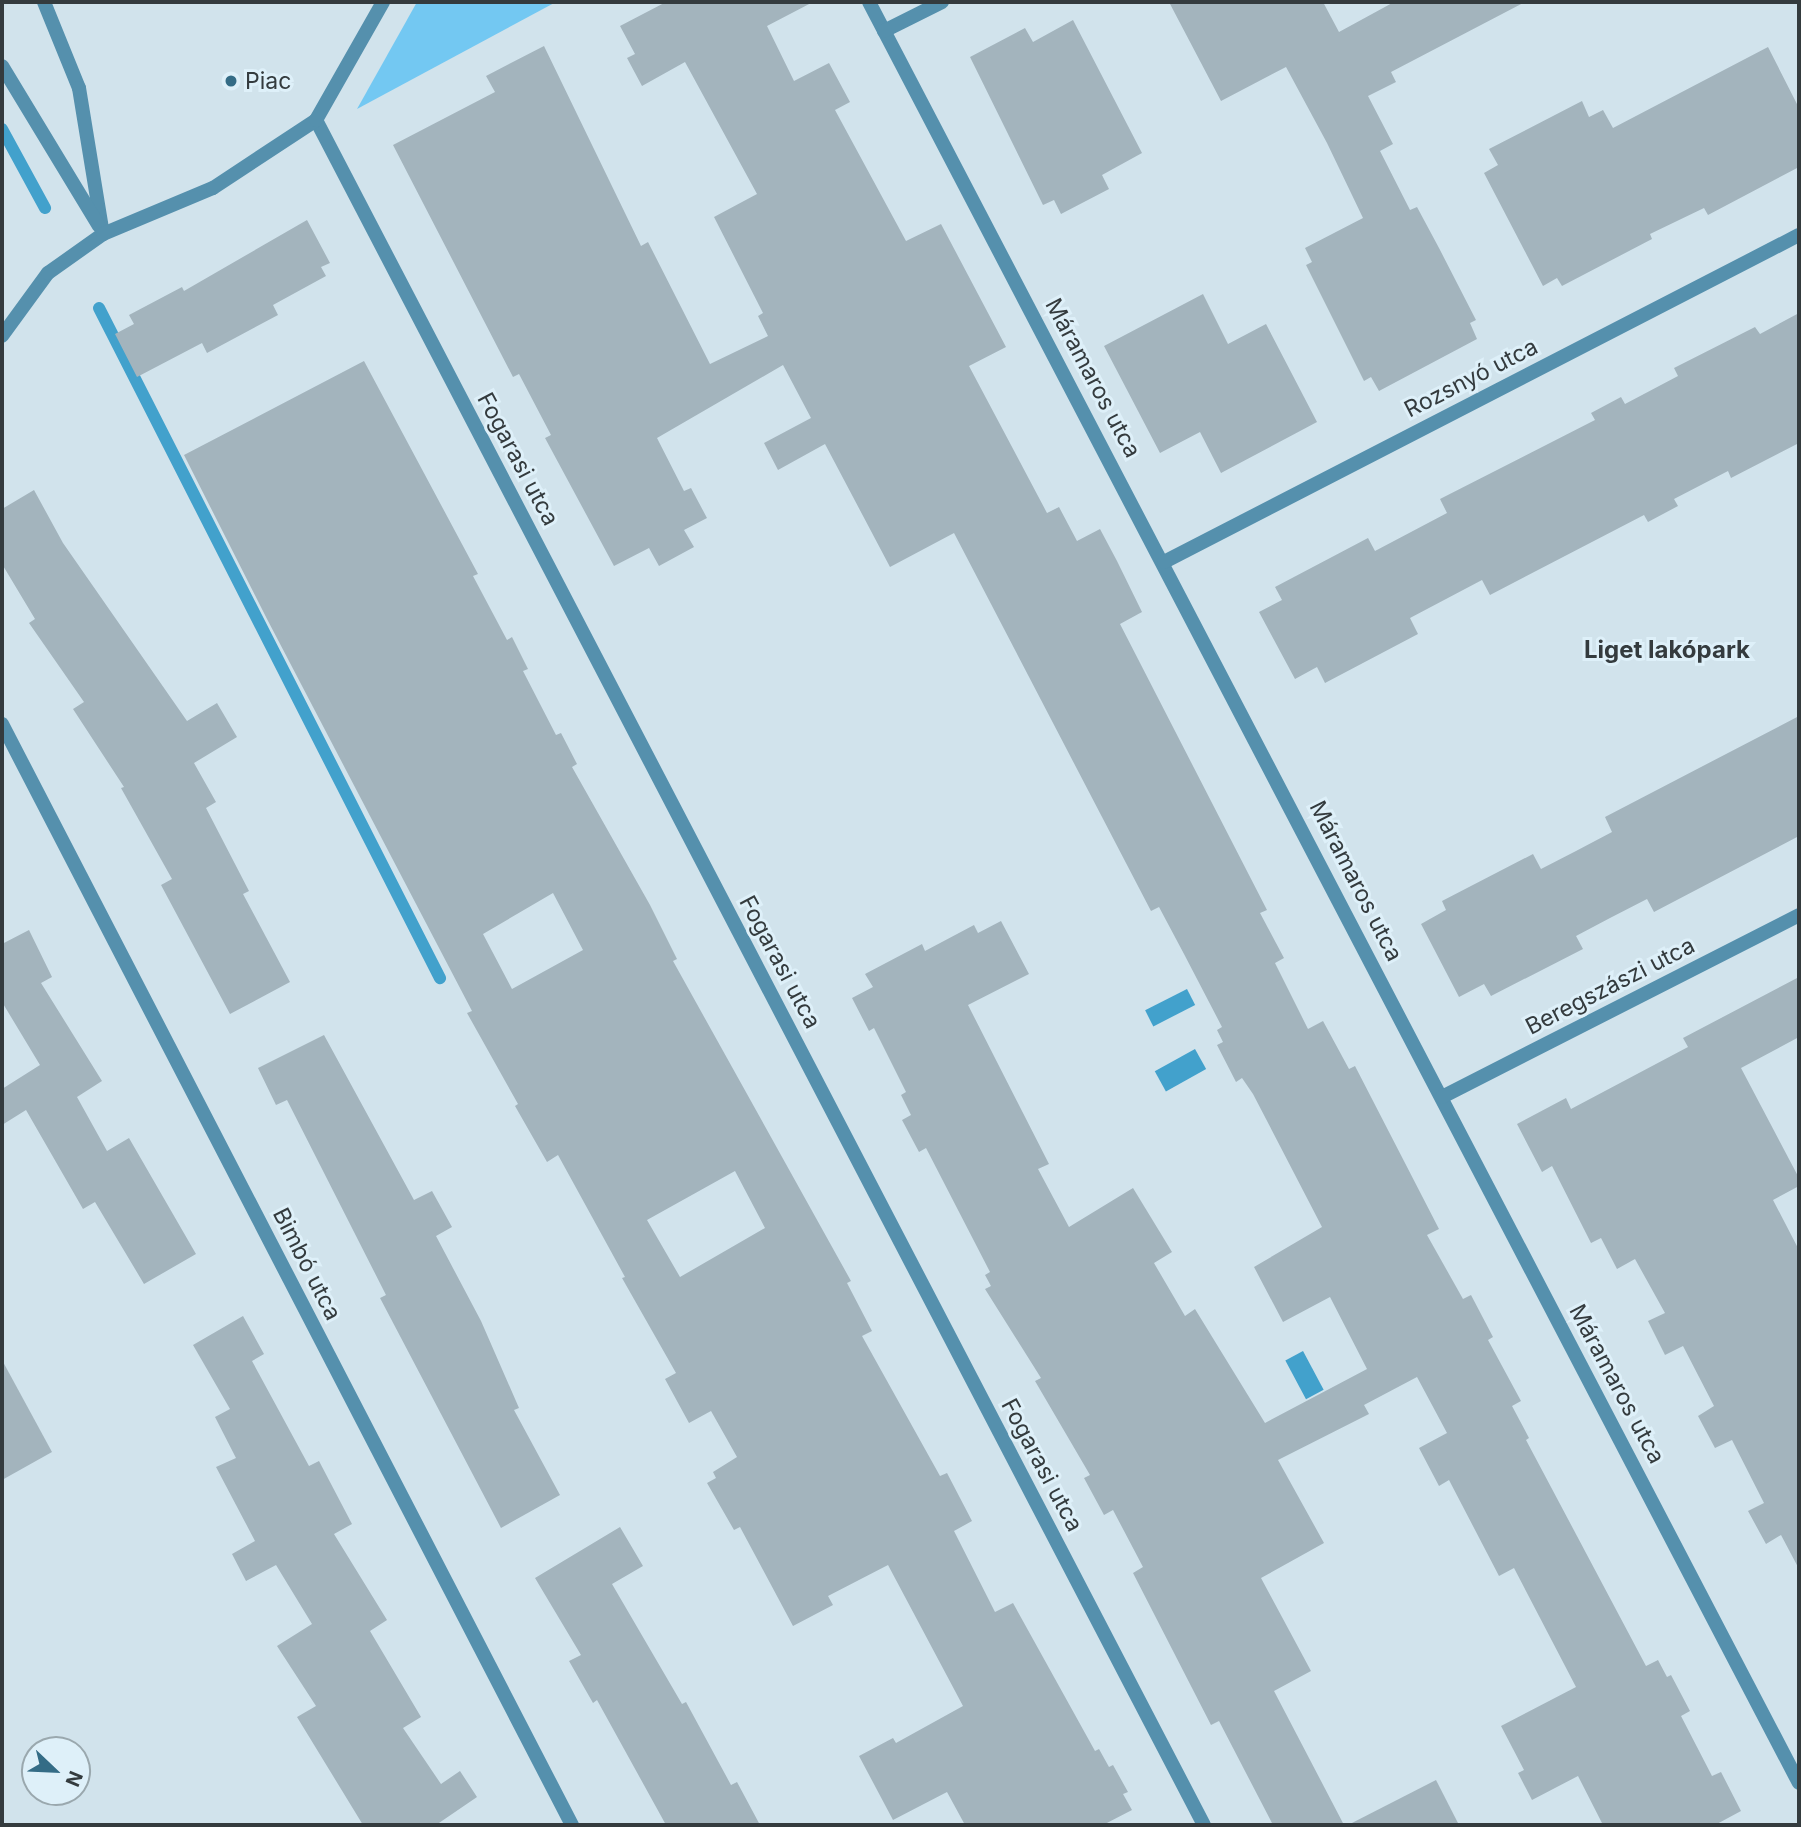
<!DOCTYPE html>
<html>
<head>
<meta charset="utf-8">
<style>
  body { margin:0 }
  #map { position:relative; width:1801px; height:1827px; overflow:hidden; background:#d1e3ec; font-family:Inter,sans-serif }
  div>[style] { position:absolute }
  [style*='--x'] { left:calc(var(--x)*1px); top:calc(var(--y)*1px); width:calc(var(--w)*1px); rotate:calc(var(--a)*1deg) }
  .green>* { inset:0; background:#73c8f2 }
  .water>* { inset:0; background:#42a1cc; transform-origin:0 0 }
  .stream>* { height:12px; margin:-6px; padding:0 6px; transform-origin:6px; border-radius:6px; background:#42a1cc }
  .building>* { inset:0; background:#a3b4bd }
  .service>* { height:14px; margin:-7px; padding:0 7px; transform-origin:7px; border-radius:7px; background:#5590ad }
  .minor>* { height:14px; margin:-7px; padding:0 7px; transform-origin:7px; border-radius:7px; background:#5590ad }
  .dots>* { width:19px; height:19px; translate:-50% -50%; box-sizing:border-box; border:4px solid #def0f9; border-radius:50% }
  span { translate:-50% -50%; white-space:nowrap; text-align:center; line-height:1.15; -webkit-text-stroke:6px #def0f9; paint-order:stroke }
  .poi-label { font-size:23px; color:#343b3e }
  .left { translate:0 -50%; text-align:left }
  .street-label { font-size:23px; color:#343b3e }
  .neighbourhood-label { font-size:24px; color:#343b3e; font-weight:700 }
  .frame { position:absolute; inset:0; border:4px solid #343b3e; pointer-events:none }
  .north { position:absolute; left:21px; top:1736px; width:70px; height:70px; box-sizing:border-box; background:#def0f9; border:2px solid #9aa8ae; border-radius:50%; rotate:113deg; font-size:19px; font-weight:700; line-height:28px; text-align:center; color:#343b3e }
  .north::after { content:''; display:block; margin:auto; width:24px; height:32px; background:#346c86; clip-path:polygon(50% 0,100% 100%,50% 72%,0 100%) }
</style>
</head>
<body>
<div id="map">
  <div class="green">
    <i style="clip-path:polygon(417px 2px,556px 2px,357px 109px)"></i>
  </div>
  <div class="water">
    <i style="left:1187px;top:989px;width:18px;height:47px;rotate:63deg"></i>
    <i style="left:1195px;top:1049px;width:23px;height:46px;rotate:61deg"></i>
    <i style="left:1303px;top:1351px;width:44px;height:20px;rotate:62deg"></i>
  </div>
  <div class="stream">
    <i style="--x:2;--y:129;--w:90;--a:61.4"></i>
    <i style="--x:99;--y:308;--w:752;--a:63.03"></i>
  </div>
  <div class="building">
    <i style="clip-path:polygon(666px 2px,813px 2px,767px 26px,794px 81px,829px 63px,850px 102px,835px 110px,906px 241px,941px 224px,1006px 347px,969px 366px,1047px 513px,1059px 507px,1077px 541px,1100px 529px,1117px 561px,1142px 612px,1120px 624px,1267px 910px,1260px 913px,1284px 958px,1275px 963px,1308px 1029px,1323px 1021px,1349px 1069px,1355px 1066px,1439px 1229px,1427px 1235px,1463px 1299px,1471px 1295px,1493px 1337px,1488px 1340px,1521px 1401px,1512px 1406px,1529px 1438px,1526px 1440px,1646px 1666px,1658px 1660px,1667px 1677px,1671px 1675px,1690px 1711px,1681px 1716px,1712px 1776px,1721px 1772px,1741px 1811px,1715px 1825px,1603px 1825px,1578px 1776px,1532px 1800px,1518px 1773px,1524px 1770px,1501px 1726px,1576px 1687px,1514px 1568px,1499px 1576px,1449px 1480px,1439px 1486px,1419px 1448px,1447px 1433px,1417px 1377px,1364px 1405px,1369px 1414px,1278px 1460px,1324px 1543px,1261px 1578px,1311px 1671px,1274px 1691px,1344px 1825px,1273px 1825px,1219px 1721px,1211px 1725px,1133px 1573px,1143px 1567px,1113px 1510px,1104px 1515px,1084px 1478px,1090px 1475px,1035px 1381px,1041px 1378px,985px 1289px,991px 1286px,985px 1275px,990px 1272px,926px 1148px,919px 1152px,902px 1120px,911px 1115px,901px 1095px,906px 1092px,874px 1028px,869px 1031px,852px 998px,873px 987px,865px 974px,922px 944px,925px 951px,974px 925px,978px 933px,1001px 921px,1029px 974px,968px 1005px,1049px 1164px,1038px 1169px,1069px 1227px,1133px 1188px,1172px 1252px,1154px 1263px,1185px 1316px,1195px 1309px,1265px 1423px,1367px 1369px,1330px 1297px,1283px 1322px,1254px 1267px,1322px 1227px,1253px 1094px,1242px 1078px,1236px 1082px,1217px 1045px,1223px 1042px,1217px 1030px,1222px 1027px,1184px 954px,1159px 907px,1151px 911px,954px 533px,890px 567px,825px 444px,778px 470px,764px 443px,811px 418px,783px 365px,657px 438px,684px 491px,691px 488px,707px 518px,684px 530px,694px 547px,659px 566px,649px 548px,614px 566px,545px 438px,551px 435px,519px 374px,513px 377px,393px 145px,495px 92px,486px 76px,544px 46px,641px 246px,648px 242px,710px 364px,768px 336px,758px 316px,763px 313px,714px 217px,757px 194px,685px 62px,642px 86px,627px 58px,635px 54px,620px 26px)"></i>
    <i style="clip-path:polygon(1169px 2px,1323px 2px,1339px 32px,1394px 2px,1525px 2px,1391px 72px,1396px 82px,1368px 96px,1393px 144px,1380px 151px,1410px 210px,1417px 207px,1439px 248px,1476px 320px,1470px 323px,1477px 339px,1379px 391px,1371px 377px,1364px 381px,1306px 265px,1312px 262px,1305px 248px,1363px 218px,1327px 143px,1286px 67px,1221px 101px)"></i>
    <i style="clip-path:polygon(1073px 20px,1142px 153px,1102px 175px,1109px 189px,1061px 214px,1054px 200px,1043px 205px,970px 57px,1025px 28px,1033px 42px)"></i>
    <i style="clip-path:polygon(1768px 47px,1799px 108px,1799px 167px,1708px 215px,1704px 208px,1650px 234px,1652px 239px,1562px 286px,1557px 278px,1543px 286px,1484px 173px,1498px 165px,1489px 149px,1582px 101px,1589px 117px,1603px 110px,1613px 128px)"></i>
    <i style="clip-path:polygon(307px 220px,330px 263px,321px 267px,326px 276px,273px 305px,278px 315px,207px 353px,202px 343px,137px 377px,115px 334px,134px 324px,129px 315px,182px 287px,184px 291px)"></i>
    <i style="clip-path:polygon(1203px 294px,1228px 344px,1266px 324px,1317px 422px,1221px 473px,1200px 432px,1160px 453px,1104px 346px)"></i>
    <i style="clip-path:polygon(1799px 313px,1799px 443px,1731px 478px,1728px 471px,1674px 499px,1678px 506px,1648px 522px,1644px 515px,1490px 595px,1482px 580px,1410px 618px,1418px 634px,1325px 683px,1317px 667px,1295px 679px,1259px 612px,1282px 600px,1275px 587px,1368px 538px,1375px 551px,1447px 513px,1440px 499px,1595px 420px,1591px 413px,1621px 397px,1625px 404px,1678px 376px,1674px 368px,1755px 327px,1760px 334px)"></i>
    <i style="clip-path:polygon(evenodd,364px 361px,478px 574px,473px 576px,507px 640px,512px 637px,528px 669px,523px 671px,556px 735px,561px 733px,577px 764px,572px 767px,650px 905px,677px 959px,673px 961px,851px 1281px,847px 1283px,872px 1331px,862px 1336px,940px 1476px,947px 1473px,972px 1521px,954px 1531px,995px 1612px,1013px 1603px,1095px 1751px,1099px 1749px,1109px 1767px,1113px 1765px,1128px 1792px,1123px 1794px,1132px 1810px,1103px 1825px,965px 1825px,947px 1792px,893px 1820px,859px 1756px,893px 1738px,896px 1743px,963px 1706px,888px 1565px,828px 1596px,833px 1605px,793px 1626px,740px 1527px,734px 1530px,707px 1483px,716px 1478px,713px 1472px,737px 1457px,711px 1411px,689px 1423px,665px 1379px,676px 1373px,622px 1278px,625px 1277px,558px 1155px,547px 1162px,515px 1106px,518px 1104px,467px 1013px,472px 1011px,267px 619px,184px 455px,364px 361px,553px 893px,583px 950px,512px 989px,483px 934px,553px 893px,364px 361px,735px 1171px,765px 1228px,680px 1277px,647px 1220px,735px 1171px)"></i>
    <i style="clip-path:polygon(34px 490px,63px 543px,187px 721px,217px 703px,237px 737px,194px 763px,216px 802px,206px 808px,249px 891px,243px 894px,290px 982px,230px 1014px,161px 885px,172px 879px,121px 788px,124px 787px,73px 709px,84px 702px,29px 623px,35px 619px,2px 564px,2px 509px)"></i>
    <i style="clip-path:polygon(1799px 716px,1799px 836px,1654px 912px,1647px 899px,1610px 918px,1576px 936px,1583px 949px,1491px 996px,1484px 984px,1459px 997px,1421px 924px,1446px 910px,1442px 901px,1533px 854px,1541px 869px,1576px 851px,1612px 832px,1605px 817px)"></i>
    <i style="clip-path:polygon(29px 930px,52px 977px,41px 983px,102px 1081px,77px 1097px,107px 1151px,129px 1138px,196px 1254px,144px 1284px,95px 1202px,83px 1209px,26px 1110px,2px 1125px,2px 1089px,40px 1065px,2px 1002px,2px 944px)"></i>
    <i style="clip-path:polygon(1799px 977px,1799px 1037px,1741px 1068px,1799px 1178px,1799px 1186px,1773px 1200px,1799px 1250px,1799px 1569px,1781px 1535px,1766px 1544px,1748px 1511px,1764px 1503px,1732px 1440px,1715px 1448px,1698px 1416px,1714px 1406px,1683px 1346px,1665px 1355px,1648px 1321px,1665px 1313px,1635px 1259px,1617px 1269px,1601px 1238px,1591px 1243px,1552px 1166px,1542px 1172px,1517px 1124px,1566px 1098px,1571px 1109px,1688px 1047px,1683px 1038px)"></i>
    <i style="clip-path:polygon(324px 1035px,414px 1200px,432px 1191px,452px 1227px,436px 1236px,481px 1321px,519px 1408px,514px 1410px,560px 1495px,501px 1528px,380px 1298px,386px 1295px,287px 1100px,276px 1105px,258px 1068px)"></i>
    <i style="clip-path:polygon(243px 1316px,264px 1354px,252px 1361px,309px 1466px,319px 1461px,352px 1524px,334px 1534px,387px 1620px,370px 1631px,421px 1717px,403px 1728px,441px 1784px,460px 1771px,477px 1797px,436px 1825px,363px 1825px,297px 1717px,316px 1706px,277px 1646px,312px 1624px,276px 1565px,246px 1581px,232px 1554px,255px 1541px,216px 1467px,236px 1458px,215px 1417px,230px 1409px,193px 1345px)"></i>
    <i style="clip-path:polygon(2px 1360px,52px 1452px,2px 1480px)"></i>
    <i style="clip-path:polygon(620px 1527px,643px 1566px,612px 1584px,682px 1704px,686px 1702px,731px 1785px,737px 1782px,760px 1825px,666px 1825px,597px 1700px,593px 1703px,569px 1661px,581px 1655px,535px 1578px)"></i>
    <i style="clip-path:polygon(1436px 1780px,1459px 1825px,1348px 1825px)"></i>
  </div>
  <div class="service">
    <i style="--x:44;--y:2;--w:93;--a:67.9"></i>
    <i style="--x:79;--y:88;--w:148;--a:80.7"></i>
    <i style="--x:2;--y:66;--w:187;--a:58.8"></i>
  </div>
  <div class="minor">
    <i style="--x:869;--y:2;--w:2009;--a:62.43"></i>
    <i style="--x:884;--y:31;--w:65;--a:-26.6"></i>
    <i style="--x:316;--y:120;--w:1922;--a:62.49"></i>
    <i style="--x:2;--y:336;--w:78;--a:-53.9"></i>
    <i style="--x:48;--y:273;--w:67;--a:-35.3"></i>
    <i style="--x:103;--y:234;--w:119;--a:-22.7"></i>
    <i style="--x:213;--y:188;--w:123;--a:-33.4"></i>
    <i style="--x:316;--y:120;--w:136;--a:-60.4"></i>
    <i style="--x:1164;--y:562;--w:714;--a:-27.25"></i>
    <i style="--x:2;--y:724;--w:1240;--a:62.63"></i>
    <i style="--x:1442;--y:1097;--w:401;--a:-27"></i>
  </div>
  <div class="dots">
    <i style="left:231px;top:81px;background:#346c86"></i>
  </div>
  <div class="poi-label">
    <span class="left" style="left:245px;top:81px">Piac</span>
  </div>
  <div class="street-label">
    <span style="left:1093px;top:378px;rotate:62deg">Máramaros utca</span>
    <span style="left:1471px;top:378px;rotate:-27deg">Rozsnyó utca</span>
    <span style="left:518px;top:459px;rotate:62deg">Fogarasi utca</span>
    <span style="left:1356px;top:881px;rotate:63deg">Máramaros utca</span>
    <span style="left:780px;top:962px;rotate:62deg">Fogarasi utca</span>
    <span style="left:1610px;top:986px;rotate:-27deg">Beregszászi utca</span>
    <span style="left:307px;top:1264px;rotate:63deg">Bimbó utca</span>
    <span style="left:1617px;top:1384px;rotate:62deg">Máramaros utca</span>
    <span style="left:1042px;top:1465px;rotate:62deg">Fogarasi utca</span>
  </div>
  <div class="neighbourhood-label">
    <span style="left:1667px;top:650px">Liget lakópark</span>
  </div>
  <div class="frame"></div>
  <div class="north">N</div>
</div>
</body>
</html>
